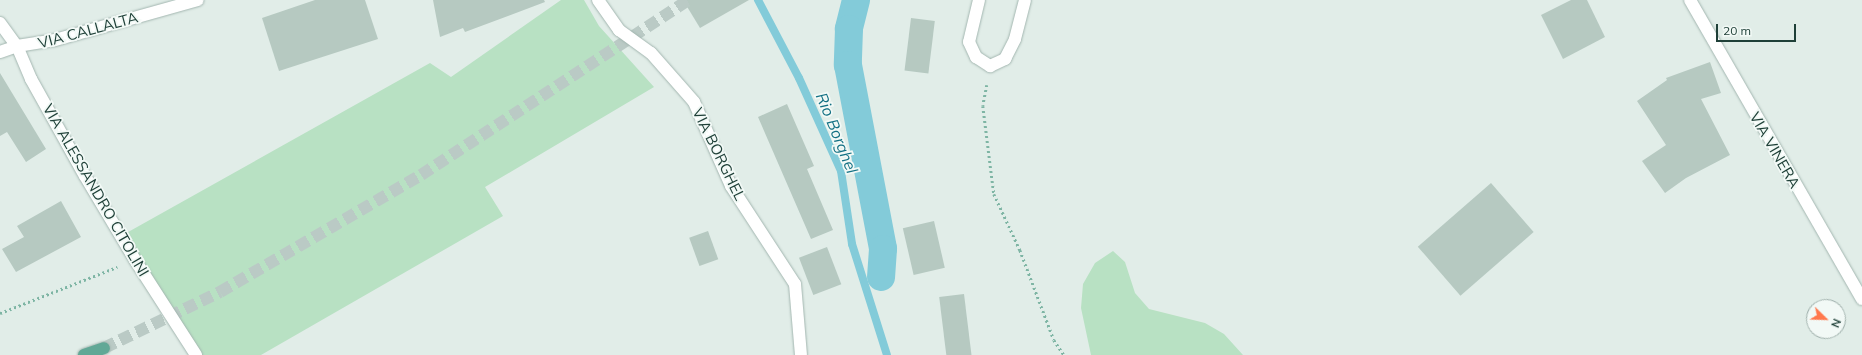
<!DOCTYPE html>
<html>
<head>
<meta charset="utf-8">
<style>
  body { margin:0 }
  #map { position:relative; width:1862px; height:355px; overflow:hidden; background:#e1ede8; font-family:Mulish,sans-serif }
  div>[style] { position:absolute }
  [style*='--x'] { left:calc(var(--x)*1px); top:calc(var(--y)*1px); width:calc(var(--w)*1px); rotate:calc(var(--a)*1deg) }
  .green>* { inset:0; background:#b8e1c3 }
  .stream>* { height:8px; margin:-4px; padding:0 4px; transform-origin:4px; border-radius:4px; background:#83cbd9 }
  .canal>* { height:28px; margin:-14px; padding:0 14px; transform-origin:14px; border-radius:14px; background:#83cbd9 }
  .building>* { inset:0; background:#b6c9c1; transform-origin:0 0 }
  .primary-tunnel>* { height:12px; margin-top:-6px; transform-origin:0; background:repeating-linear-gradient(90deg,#bacac5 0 12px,transparent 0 18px) }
  .path>* { height:2.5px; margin-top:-1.25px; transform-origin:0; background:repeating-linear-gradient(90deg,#7eb5a4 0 2px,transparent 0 5px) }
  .roads { filter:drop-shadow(0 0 1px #a3b6b0) drop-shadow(0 0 1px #a3b6b0) }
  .minor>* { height:12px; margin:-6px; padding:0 6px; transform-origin:6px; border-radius:6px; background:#fff }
  .primary>* { height:12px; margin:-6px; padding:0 6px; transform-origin:6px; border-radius:6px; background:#61a896 }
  span { translate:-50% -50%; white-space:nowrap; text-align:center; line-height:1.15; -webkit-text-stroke:3.5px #f2f9f6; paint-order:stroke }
  .street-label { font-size:15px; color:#1f4038 }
  .water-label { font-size:16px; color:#127083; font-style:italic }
  .north { position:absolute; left:1806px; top:299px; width:40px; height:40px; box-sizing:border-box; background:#f2f9f6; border:1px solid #9eafaa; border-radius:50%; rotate:113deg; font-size:11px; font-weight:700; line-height:16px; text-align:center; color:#1f4038 }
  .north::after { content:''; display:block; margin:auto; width:14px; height:18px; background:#ff794e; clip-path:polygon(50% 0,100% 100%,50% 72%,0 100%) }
  .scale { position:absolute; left:1716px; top:24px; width:80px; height:18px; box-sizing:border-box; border:2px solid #1f4038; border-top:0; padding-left:5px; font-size:12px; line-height:14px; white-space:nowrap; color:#1f4038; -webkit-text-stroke:3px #f2f9f6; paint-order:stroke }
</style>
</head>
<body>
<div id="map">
  <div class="green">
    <i style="clip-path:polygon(561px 0,584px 0,599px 26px,654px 87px,485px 187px,503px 216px,261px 355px,196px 355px,121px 236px,430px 63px,451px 77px)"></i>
    <i style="clip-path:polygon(1113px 251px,1125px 262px,1135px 293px,1149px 309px,1205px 323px,1224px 334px,1243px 355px,1091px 355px,1081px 308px,1083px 284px,1095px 263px)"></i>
  </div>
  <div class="stream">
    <i style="--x:758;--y:0;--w:88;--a:62.3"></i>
    <i style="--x:799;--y:78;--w:102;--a:65.7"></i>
    <i style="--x:841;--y:171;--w:74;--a:81.4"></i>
    <i style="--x:852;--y:244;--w:116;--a:72.5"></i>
  </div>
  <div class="canal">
    <i style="--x:856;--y:0;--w:30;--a:104"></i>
    <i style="--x:849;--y:29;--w:36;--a:92"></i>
    <i style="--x:848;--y:65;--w:187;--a:79.2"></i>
    <i style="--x:883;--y:249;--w:28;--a:94"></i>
  </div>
  <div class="building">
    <i style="clip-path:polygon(315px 0,365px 0,378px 39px,279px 71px,262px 18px)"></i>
    <i style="clip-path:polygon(433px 0,544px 0,545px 2px,465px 32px,463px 28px,440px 37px)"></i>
    <i style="clip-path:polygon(683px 0,749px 0,700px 28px)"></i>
    <i style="clip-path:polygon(1571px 0,1587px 0,1605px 37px,1563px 59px,1541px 15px)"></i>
    <i style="left:911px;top:18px;width:24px;height:53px;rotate:7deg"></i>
    <i style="clip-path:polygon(1710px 62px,1721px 93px,1701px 99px,1730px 155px,1686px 178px,1665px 193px,1642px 161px,1666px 145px,1637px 101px,1667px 80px,1666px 78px)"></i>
    <i style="clip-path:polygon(0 73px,46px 149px,26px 162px,7px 132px,0 136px)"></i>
    <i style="clip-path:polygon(787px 104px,814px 166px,807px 169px,833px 230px,811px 239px,758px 117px)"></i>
    <i style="left:1491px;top:183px;width:65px;height:97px;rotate:49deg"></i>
    <i style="clip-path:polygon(61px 201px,81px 237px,16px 272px,2px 249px,24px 237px,17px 226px)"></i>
    <i style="left:934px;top:221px;width:48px;height:32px;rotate:77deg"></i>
    <i style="left:708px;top:231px;width:30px;height:20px;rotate:70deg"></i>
    <i style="left:827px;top:247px;width:40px;height:30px;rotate:69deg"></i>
    <i style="left:964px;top:294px;width:62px;height:25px;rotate:83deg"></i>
  </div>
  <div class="primary-tunnel">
    <i style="--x:104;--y:348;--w:129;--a:-25.8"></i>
    <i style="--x:220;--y:292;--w:233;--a:-30.2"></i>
    <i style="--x:421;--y:175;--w:319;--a:-33.2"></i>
  </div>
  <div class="path">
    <i style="--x:987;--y:85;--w:21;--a:101"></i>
    <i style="--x:983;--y:106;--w:89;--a:82.9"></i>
    <i style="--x:994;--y:194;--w:62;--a:65.1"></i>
    <i style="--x:1020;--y:250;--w:96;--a:69.3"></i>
    <i style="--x:1054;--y:340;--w:18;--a:56"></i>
    <i style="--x:0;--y:313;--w:126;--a:-21.5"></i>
  </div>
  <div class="roads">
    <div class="minor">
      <i style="--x:598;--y:0;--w:37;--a:55"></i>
      <i style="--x:619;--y:30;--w:39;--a:36"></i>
      <i style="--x:651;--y:53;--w:65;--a:48.7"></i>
      <i style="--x:694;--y:102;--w:92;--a:66.2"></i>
      <i style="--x:731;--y:186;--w:117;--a:56.9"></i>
      <i style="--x:795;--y:284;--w:71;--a:85.2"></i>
      <i style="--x:979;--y:0;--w:43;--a:103.4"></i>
      <i style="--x:969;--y:42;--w:17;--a:65"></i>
      <i style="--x:976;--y:57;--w:17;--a:33"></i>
      <i style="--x:990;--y:66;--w:17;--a:-25"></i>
      <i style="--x:1005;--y:59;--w:22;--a:-63"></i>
      <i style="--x:1015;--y:39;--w:40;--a:-75.6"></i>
      <i style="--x:1690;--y:0;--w:345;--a:60.1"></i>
      <i style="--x:0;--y:23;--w:29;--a:54"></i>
      <i style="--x:17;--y:46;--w:36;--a:67"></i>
      <i style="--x:31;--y:79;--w:111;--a:60.9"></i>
      <i style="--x:85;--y:176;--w:98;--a:59.2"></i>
      <i style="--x:135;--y:260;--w:113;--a:57.3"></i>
      <i style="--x:0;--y:52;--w:18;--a:-19"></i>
      <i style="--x:17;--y:46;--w:38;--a:-9"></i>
      <i style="--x:55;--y:40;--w:148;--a:-15.6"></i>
    </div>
    <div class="primary">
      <i style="--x:84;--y:355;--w:21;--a:-19"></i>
    </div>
  </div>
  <div class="street-label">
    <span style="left:88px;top:30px;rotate:-15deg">VIA CALLALTA</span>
    <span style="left:1775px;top:150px;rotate:60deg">VIA VINERA</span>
    <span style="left:719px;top:154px;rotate:64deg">VIA BORGHEL</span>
    <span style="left:96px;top:190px;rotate:60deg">VIA ALESSANDRO CITOLINI</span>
  </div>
  <div class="water-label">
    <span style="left:837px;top:133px;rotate:68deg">Rio Borghel</span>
  </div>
  <div class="north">N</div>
  <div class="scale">20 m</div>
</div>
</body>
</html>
